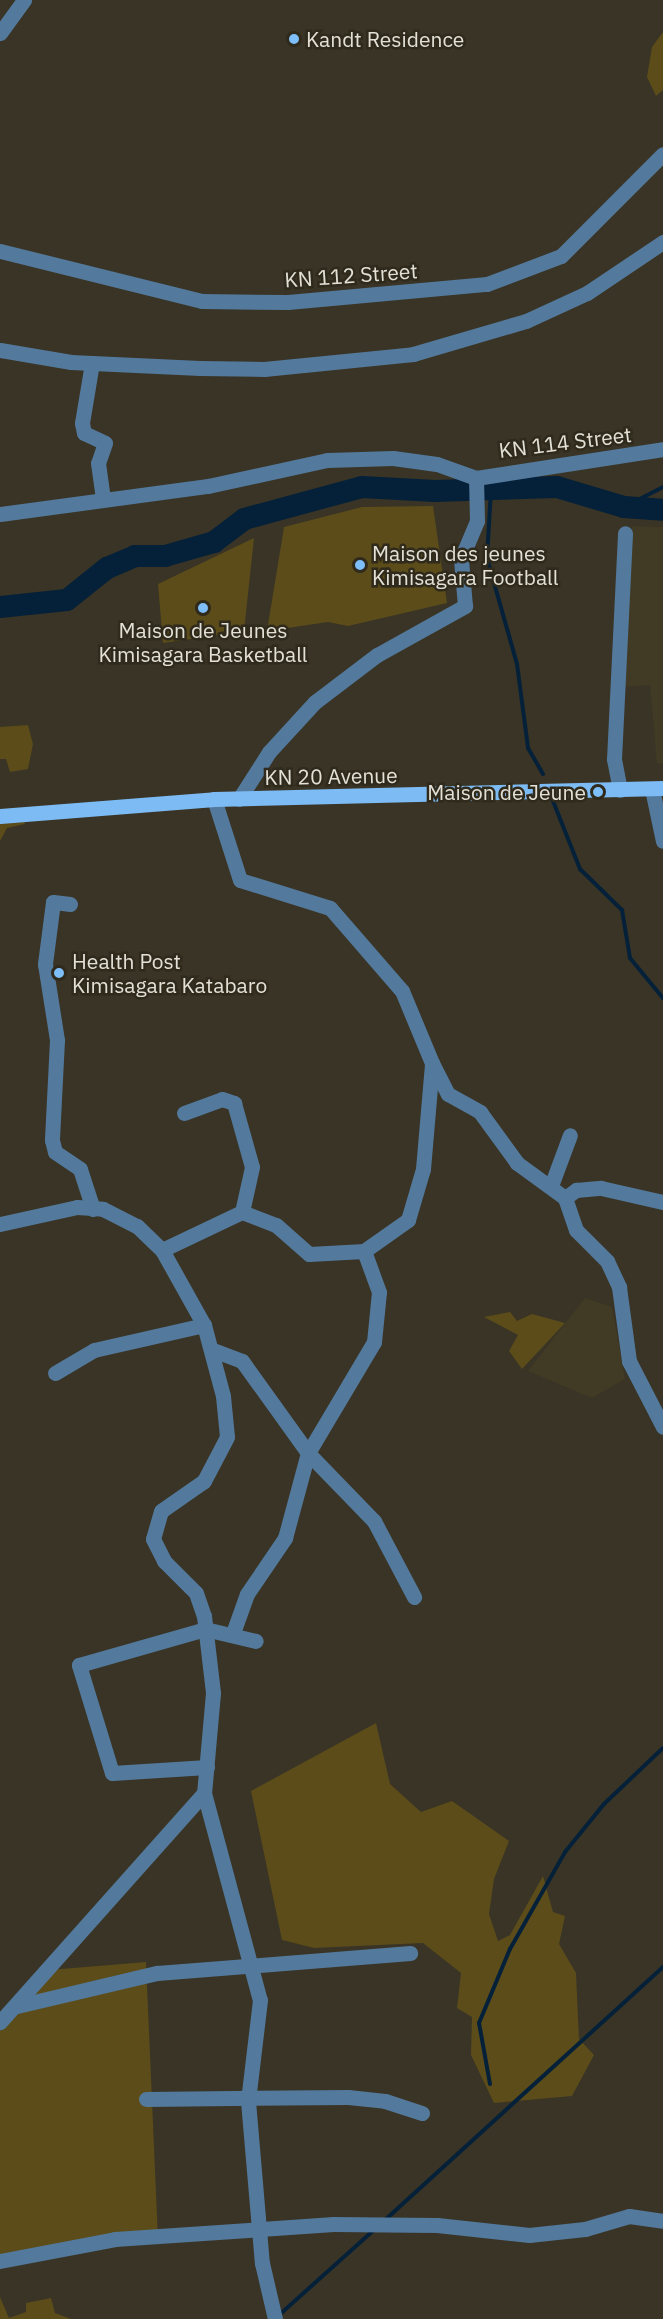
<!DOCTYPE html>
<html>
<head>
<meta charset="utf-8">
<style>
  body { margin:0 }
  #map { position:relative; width:663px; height:2319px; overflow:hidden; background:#393425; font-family:"IBM Plex Sans",sans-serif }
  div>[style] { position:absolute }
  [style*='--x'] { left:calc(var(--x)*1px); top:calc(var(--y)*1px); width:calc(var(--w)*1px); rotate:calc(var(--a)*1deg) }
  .built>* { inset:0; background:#413a24 }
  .green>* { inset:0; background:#5b4c1a }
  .stream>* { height:4px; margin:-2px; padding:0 2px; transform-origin:2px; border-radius:2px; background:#052139 }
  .river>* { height:22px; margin:-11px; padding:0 11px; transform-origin:11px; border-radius:11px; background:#052139 }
  .minor>* { height:15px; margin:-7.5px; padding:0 7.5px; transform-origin:7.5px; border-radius:7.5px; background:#53799c }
  .major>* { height:15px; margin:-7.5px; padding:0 7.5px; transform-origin:7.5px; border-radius:7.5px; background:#7dbbf5 }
  .dots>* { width:16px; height:16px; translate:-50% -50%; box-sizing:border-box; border:3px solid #2f2a1b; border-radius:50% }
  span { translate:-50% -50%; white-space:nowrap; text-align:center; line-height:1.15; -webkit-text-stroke:5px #2f2a1b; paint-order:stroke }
  .poi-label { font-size:21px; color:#e3e0d6 }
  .left { translate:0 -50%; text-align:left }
  .right { translate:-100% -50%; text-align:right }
  .street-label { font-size:21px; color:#e3e0d6 }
</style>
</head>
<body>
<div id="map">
  <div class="built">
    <i style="clip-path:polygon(632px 526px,663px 527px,663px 763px,657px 764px,650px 685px,622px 687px)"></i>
    <i style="clip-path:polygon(585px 1298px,612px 1307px,625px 1379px,592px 1398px,528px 1371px)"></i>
  </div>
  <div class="green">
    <i style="clip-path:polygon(663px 32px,663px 90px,656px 96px,647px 77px,652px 47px)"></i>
    <i style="clip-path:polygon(433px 506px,447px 603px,348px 626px,328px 622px,267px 631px,284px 527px,362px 507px)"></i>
    <i style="clip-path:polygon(254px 538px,244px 631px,163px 643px,158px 584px)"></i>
    <i style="clip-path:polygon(28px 725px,33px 744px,28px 769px,10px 772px,6px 759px,0 759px,0 727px)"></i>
    <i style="clip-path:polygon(22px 817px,25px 824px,7px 828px,0 841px,0 819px)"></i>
    <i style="clip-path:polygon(510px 1312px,517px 1321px,532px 1314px,565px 1323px,522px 1369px,509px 1351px,518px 1335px,484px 1317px)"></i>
    <i style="clip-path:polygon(376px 1723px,390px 1784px,421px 1812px,452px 1801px,509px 1841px,494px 1879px,489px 1914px,498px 1941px,510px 1935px,543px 1876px,553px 1912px,565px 1916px,559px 1944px,576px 1973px,579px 2039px,594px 2055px,572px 2096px,494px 2103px,471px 2055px,472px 2017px,457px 2008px,461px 1973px,423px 1943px,314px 1948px,282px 1940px,251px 1791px)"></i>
    <i style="clip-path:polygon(146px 1962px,158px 2239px,0 2268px,0 2026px,49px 1970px)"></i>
    <i style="clip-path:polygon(0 2297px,9px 2318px,26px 2312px,26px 2303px,51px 2298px,55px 2313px,71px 2319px,0 2319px)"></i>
  </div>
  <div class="stream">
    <i style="--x:491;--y:490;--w:68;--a:93.4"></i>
    <i style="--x:487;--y:558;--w:110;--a:74.2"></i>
    <i style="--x:517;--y:664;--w:85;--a:82.5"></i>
    <i style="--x:528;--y:748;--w:30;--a:60"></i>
    <i style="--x:624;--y:507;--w:44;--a:-27.1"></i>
    <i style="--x:551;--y:796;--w:79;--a:68.3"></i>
    <i style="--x:580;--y:869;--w:59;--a:44.3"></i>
    <i style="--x:622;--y:910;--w:49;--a:80.5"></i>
    <i style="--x:630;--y:958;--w:52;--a:50.5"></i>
    <i style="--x:490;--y:2084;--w:62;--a:-100.2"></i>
    <i style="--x:479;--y:2023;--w:80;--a:-67.3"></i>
    <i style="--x:510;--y:1949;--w:112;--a:-60.4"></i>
    <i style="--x:565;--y:1852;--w:62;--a:-50.9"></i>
    <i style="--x:604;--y:1804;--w:81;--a:-43.5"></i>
    <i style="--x:385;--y:2220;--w:376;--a:-42.3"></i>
    <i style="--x:278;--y:2316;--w:130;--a:-41.9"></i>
  </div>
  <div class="river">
    <i style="--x:0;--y:607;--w:67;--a:-6"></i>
    <i style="--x:67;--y:600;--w:51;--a:-38.7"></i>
    <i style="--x:107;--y:568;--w:30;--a:-23"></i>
    <i style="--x:135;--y:556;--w:30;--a:0"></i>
    <i style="--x:165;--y:556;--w:51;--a:-15.9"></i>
    <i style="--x:214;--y:542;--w:38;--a:-37"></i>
    <i style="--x:244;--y:519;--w:122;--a:-15.2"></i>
    <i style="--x:362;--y:487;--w:73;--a:3.1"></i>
    <i style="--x:435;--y:491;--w:122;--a:-1.9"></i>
    <i style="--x:557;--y:487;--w:70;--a:16.6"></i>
    <i style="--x:624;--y:507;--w:39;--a:4"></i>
  </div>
  <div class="minor">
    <i style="--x:0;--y:33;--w:41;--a:-54"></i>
    <i style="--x:0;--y:251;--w:208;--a:13.9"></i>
    <i style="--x:202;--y:301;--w:86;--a:0.7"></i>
    <i style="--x:288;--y:302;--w:200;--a:-5.2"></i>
    <i style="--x:487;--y:284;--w:79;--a:-20.7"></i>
    <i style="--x:561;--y:256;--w:144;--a:-45"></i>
    <i style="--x:0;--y:350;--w:72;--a:9.6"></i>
    <i style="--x:71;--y:362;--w:129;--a:2.7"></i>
    <i style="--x:200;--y:368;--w:64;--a:0.9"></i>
    <i style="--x:264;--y:369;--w:150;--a:-5.7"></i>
    <i style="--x:413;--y:354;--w:118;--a:-16.3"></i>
    <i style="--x:526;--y:321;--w:67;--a:-24.7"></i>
    <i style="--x:587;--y:293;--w:92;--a:-33.9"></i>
    <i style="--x:92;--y:363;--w:61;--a:99.5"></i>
    <i style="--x:82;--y:423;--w:10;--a:79"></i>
    <i style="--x:84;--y:433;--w:23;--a:25"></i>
    <i style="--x:105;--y:443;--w:21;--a:109"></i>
    <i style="--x:98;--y:463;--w:34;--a:82"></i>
    <i style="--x:476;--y:478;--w:189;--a:-8.8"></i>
    <i style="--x:0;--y:514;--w:210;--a:-7.7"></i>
    <i style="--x:208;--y:486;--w:122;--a:-12.3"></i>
    <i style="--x:327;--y:460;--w:66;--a:-1.7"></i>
    <i style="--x:393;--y:458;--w:44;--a:7.8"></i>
    <i style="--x:437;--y:464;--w:41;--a:19.7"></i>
    <i style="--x:652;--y:789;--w:53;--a:78.1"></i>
    <i style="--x:620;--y:790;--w:32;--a:-101"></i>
    <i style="--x:614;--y:759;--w:226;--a:-87.2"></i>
    <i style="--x:239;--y:799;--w:56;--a:-57.4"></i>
    <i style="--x:269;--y:752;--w:68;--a:-47.4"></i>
    <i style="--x:315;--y:702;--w:78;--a:-37.2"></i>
    <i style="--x:377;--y:655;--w:101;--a:-29.1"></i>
    <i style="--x:465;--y:606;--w:47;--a:-94.9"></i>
    <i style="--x:461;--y:559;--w:41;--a:-67.2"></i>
    <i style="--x:477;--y:521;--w:43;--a:-91.3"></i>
    <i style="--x:70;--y:904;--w:17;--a:-173"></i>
    <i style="--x:53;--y:902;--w:63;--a:97.4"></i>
    <i style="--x:45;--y:964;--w:77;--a:81"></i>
    <i style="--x:57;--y:1040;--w:100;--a:92.9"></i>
    <i style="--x:52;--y:1140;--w:12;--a:76"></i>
    <i style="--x:55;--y:1152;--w:30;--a:34"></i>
    <i style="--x:80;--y:1169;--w:42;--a:72"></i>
    <i style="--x:432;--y:1063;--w:35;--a:63"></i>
    <i style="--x:448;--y:1094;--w:37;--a:29"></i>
    <i style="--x:480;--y:1112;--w:63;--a:54"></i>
    <i style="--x:517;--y:1163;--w:59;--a:36.1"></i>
    <i style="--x:565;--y:1198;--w:34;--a:71"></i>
    <i style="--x:576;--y:1230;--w:44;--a:45"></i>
    <i style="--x:607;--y:1261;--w:29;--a:65"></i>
    <i style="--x:619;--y:1287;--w:75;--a:82.3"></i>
    <i style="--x:629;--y:1361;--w:74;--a:62.7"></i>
    <i style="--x:184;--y:1113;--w:40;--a:-20.2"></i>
    <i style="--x:222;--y:1099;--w:13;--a:18"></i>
    <i style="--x:234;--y:1103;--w:66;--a:74.3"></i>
    <i style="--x:252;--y:1167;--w:46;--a:102.5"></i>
    <i style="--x:551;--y:1186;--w:54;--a:-69.6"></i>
    <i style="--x:565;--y:1198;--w:14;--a:-36"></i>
    <i style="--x:576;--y:1190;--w:25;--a:-5"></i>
    <i style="--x:601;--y:1188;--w:64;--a:12.7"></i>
    <i style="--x:0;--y:1224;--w:79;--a:-12.4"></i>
    <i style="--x:77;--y:1207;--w:26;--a:4"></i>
    <i style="--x:103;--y:1209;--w:38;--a:27"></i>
    <i style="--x:137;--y:1226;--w:35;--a:44"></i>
    <i style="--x:162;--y:1250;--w:86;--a:60.8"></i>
    <i style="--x:204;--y:1325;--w:73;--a:75"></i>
    <i style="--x:223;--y:1396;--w:41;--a:84.4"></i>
    <i style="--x:227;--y:1437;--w:50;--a:117.6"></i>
    <i style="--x:204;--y:1481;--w:52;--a:145.1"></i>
    <i style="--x:161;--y:1511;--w:29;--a:106"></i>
    <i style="--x:153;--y:1539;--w:25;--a:63"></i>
    <i style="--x:164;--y:1561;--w:45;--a:45"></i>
    <i style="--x:196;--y:1593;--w:24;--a:71"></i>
    <i style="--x:204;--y:1616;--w:78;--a:83.3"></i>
    <i style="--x:213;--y:1693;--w:100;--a:95.1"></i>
    <i style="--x:204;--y:1793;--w:307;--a:131.7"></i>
    <i style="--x:162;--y:1250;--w:89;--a:-25.4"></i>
    <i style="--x:242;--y:1212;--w:36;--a:21"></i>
    <i style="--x:276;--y:1225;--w:44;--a:41.3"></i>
    <i style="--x:309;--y:1254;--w:55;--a:-3.1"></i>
    <i style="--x:364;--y:1251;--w:54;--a:-35.2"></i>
    <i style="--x:408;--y:1220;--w:53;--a:-73.6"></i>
    <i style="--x:423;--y:1169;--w:106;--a:-85.1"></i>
    <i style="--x:432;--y:1063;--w:78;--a:-112.6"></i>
    <i style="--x:402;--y:991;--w:110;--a:-130.9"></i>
    <i style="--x:330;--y:908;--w:94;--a:-162.7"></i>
    <i style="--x:240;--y:880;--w:85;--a:-107.8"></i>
    <i style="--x:213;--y:1350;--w:31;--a:21"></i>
    <i style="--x:242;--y:1361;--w:113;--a:54.3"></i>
    <i style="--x:308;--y:1453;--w:95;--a:45.9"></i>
    <i style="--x:374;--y:1521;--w:86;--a:62.2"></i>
    <i style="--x:55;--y:1373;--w:45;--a:-30.5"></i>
    <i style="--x:94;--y:1350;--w:113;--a:-12.8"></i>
    <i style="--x:233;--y:1633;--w:41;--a:-70.3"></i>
    <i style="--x:247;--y:1594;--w:68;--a:-55.8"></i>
    <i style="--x:285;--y:1538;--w:88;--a:-74.9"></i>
    <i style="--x:308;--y:1453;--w:129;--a:-59.3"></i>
    <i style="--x:374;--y:1342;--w:50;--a:-84.3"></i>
    <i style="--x:379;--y:1292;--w:44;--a:-110.1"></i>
    <i style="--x:207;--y:1767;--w:95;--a:176.4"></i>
    <i style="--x:112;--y:1773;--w:113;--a:-107"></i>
    <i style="--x:79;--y:1665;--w:131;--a:-15.9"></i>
    <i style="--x:205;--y:1629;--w:52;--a:13.2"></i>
    <i style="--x:204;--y:1793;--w:214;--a:74.9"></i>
    <i style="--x:260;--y:2000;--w:102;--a:96.8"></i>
    <i style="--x:248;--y:2101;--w:163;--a:85.1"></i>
    <i style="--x:262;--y:2263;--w:57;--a:76.9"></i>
    <i style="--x:17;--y:2006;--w:144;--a:-13.3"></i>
    <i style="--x:157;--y:1973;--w:254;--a:-4.5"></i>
    <i style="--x:146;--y:2099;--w:202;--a:-0.6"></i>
    <i style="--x:348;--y:2097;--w:37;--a:6"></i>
    <i style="--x:385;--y:2101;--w:39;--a:18"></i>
    <i style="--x:0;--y:2261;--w:117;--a:-10.8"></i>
    <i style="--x:115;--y:2239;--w:219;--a:-3.9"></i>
    <i style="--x:333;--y:2224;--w:104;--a:0.6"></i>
    <i style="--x:437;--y:2225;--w:93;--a:6.2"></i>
    <i style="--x:529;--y:2235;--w:56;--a:-6.1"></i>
    <i style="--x:585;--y:2229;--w:46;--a:-16.5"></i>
    <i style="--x:629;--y:2216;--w:34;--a:8"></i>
  </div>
  <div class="major">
    <i style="--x:0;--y:816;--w:215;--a:-4.5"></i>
    <i style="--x:214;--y:799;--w:449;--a:-1.4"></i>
  </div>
  <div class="dots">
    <i style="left:294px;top:39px;background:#7ebef9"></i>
    <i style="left:360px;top:565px;background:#7ebef9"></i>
    <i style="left:203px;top:608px;background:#7ebef9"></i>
    <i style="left:598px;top:792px;background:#7ebef9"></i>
    <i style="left:59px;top:973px;background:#7ebef9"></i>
  </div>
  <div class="poi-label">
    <span class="left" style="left:306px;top:39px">Kandt Residence</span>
    <span class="left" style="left:372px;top:565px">Maison des jeunes<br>Kimisagara Football</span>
    <span style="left:203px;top:642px">Maison de Jeunes<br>Kimisagara Basketball</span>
    <span class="right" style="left:586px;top:792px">Maison de Jeune</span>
    <span class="left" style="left:72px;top:973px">Health Post<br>Kimisagara Katabaro</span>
  </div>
  <div class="street-label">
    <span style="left:351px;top:275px;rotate:-4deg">KN 112 Street</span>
    <span style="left:565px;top:442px;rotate:-7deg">KN 114 Street</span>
    <span style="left:331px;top:776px;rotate:-1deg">KN 20 Avenue</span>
  </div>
</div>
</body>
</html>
